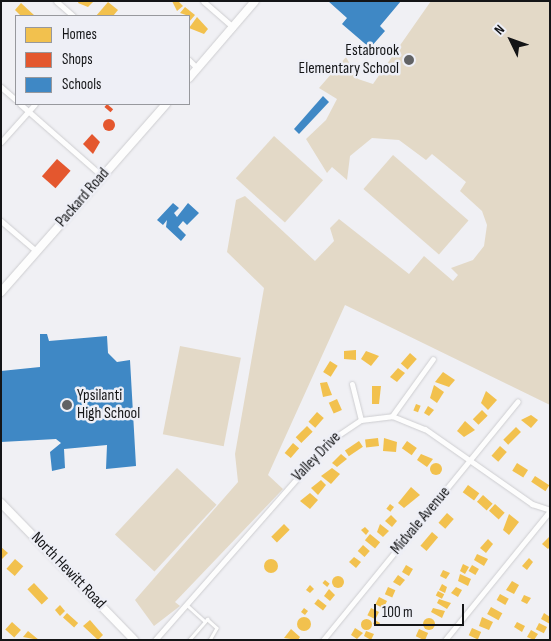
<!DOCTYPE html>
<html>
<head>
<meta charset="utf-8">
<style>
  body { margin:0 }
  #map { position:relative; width:551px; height:641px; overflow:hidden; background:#f0f0f4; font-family:"Sofia Sans Condensed",sans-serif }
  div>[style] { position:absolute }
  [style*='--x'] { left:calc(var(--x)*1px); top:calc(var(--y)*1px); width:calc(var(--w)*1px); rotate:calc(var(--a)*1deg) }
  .green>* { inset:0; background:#e3d9c7; transform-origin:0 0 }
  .homes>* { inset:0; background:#f2c14e; transform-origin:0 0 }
  .round { border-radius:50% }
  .shops>* { inset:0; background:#e4572e; transform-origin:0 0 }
  .schools>* { inset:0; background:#3f88c5 }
  .roads { filter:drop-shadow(0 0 1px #cdcdd0) drop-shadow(0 0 1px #cdcdd0) }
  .lane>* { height:2.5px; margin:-1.25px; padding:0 1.25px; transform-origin:1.25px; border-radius:1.25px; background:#fdfdfd }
  .street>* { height:5px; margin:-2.5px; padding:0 2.5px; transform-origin:2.5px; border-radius:2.5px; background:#fdfdfd }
  .secondary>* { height:8px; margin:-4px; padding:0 4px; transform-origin:4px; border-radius:4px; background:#fdfdfd }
  .dots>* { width:14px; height:14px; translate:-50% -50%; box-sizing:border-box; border:2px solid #eeeff6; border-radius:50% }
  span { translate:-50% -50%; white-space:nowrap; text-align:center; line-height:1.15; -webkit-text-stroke:5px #eeeff6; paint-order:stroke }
  .poi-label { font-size:16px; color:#141517 }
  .right { translate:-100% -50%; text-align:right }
  .left { translate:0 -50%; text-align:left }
  .street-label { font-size:16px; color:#141517 }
  .frame { position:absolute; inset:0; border:2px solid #141517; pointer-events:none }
  .legend { position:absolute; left:15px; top:15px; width:175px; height:90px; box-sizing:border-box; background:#eeeff6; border:1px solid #97989d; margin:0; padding:6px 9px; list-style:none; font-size:15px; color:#141517 }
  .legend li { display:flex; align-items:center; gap:10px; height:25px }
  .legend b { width:25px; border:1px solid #97989d }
  .north { position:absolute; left:486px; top:15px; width:50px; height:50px; -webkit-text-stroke:4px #eeeff6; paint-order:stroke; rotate:312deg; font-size:14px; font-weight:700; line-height:20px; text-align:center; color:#141517 }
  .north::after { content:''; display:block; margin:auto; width:18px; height:22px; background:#141517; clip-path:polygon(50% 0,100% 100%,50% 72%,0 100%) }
  .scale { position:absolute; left:374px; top:604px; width:90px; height:22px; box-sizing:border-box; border:2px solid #141517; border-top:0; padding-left:6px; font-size:15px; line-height:18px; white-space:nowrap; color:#141517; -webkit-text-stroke:4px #eeeff6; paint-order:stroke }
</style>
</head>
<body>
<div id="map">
  <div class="green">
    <i style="clip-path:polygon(431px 1px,550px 2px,550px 405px,345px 305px,268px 475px,283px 489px,175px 602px,180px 606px,154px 626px,135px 600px,238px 482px,235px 454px,264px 288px,227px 252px,236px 200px,245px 196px,315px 261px,334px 241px,330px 228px,339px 219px,409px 274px,424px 256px,453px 281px,458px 275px,451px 268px,473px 260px,484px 246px,487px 225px,482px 211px,460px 191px,466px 182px,432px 154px,426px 160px,399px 140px,372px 138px,350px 156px,347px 180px,332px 167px,327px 173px,306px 139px,326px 120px,337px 99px,319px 88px,346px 57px,358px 79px,373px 84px)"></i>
    <i style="left:274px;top:136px;width:66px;height:57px;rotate:42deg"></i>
    <i style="left:393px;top:155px;width:100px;height:45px;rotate:41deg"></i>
    <i style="left:180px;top:346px;width:62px;height:90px;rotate:11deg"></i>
    <i style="left:177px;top:468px;width:54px;height:91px;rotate:43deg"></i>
  </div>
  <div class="homes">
    <i style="clip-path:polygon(94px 1px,88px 7px,78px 3px,79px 1px)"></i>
    <i style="clip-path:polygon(172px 1px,178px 1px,183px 6px,177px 11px)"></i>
    <i style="clip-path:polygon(108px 2px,118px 10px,113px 16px,96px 16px)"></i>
    <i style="clip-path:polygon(21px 3px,35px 16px,21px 16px,15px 10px)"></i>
    <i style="clip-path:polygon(185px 7px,195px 15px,189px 22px,189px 16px,180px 13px)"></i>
    <i style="clip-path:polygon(197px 17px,208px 29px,204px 34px,189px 28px)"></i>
    <i style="clip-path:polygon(356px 350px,356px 360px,344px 359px,344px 351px)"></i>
    <i style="clip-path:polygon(366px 351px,379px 356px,371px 366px,361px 359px)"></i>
    <i style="left:410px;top:353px;width:9px;height:14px;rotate:41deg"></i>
    <i style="left:330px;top:361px;width:9px;height:13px;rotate:32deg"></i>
    <i style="clip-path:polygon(398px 368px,405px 373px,397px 382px,390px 377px)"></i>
    <i style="clip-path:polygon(443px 372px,455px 380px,449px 387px,435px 382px)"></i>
    <i style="clip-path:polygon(327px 382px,332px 395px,323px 397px,320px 383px)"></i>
    <i style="clip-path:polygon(434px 385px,444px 392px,437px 403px,430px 398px)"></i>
    <i style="clip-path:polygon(372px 386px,381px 386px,379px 404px,372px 404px)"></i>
    <i style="clip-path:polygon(486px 391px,497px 400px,488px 410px,481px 403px)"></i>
    <i style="left:337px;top:399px;width:12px;height:9px;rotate:66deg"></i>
    <i style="left:416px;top:404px;width:5px;height:7px;rotate:22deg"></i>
    <i style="clip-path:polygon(428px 406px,434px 410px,429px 416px,424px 413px)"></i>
    <i style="left:482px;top:410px;width:8px;height:13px;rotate:45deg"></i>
    <i style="left:317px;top:412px;width:9px;height:13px;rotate:41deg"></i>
    <i style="clip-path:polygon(531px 415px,538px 420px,531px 428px,521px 420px)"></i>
    <i style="clip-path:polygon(465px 421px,475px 430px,464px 437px,457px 431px)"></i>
    <i style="left:307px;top:426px;width:8px;height:16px;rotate:45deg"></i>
    <i style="left:516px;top:427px;width:7px;height:18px;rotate:45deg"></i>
    <i style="left:378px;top:438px;width:8px;height:13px;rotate:83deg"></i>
    <i style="clip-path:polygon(384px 438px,397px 442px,396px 452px,383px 451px)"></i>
    <i style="left:359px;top:441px;width:7px;height:17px;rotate:56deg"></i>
    <i style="left:407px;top:441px;width:12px;height:9px;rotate:35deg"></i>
    <i style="left:293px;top:443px;width:8px;height:13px;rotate:40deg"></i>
    <i style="left:500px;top:446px;width:9px;height:13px;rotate:41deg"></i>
    <i style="clip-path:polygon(341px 454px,347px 459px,337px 467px,332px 463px)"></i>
    <i style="clip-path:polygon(421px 454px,433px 459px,427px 467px,417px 460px)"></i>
    <i class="round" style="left:430px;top:463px;width:12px;height:12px"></i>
    <i style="left:517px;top:463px;width:13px;height:9px;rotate:32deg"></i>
    <i style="clip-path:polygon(332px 468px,340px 474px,331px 484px,321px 476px)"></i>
    <i style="left:535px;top:476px;width:17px;height:7px;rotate:33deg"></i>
    <i style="clip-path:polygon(321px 480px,326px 485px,318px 495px,311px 488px)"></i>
    <i style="left:468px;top:485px;width:14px;height:9px;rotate:36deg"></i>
    <i style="clip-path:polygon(411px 487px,420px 495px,404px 508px,398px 503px)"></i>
    <i style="clip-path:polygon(310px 493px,318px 500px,310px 509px,300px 501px)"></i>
    <i style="left:483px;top:495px;width:13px;height:9px;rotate:42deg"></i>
    <i style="left:390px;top:504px;width:5px;height:6px;rotate:37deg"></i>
    <i style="left:495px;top:504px;width:13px;height:9px;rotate:42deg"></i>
    <i style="left:447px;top:513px;width:9px;height:13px;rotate:41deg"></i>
    <i style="clip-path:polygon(509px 514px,519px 522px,509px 535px,503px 530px)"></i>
    <i style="clip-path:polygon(391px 515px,397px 521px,392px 527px,385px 521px)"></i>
    <i style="left:284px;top:524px;width:8px;height:18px;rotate:45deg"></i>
    <i style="clip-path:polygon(380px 524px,389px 531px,383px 537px,377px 532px)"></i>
    <i style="clip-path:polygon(365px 527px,369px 531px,366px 535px,361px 530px)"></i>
    <i style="left:432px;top:532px;width:8px;height:18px;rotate:40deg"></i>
    <i style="left:370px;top:534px;width:13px;height:8px;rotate:39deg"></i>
    <i style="clip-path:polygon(550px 536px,550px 547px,548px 549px,542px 544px)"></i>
    <i style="clip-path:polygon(488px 539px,493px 544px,486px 553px,480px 548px)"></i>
    <i style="left:363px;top:545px;width:9px;height:8px;rotate:41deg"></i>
    <i style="clip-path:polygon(1px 547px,8px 553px,2px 559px,1px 558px)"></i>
    <i style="clip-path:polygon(477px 554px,488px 559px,484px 566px,474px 560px)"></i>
    <i style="clip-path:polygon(354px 557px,361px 562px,356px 568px,349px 562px)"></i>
    <i style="clip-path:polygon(529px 558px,533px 562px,527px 570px,522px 566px)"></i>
    <i class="round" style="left:264px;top:559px;width:14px;height:14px"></i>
    <i style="left:15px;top:559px;width:11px;height:13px;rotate:41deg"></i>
    <i style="clip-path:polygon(463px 564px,469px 567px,465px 574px,460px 571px)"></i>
    <i style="left:406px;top:565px;width:8px;height:8px;rotate:30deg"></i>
    <i style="left:472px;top:565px;width:8px;height:7px;rotate:30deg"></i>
    <i style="clip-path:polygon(443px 570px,450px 573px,446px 579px,440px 576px)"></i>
    <i style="clip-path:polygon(460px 574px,471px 579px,468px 586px,458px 581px)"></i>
    <i style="clip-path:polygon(398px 575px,405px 580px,400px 586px,393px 582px)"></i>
    <i class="round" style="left:332px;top:576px;width:12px;height:12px"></i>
    <i style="left:325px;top:580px;width:6px;height:4px;rotate:39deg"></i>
    <i style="clip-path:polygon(512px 581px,519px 585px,514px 594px,506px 590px)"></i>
    <i style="left:34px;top:583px;width:21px;height:9px;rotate:47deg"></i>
    <i style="clip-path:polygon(442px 584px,447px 587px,445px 593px,439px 590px)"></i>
    <i style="clip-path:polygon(310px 585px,314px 589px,310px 593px,306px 590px)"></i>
    <i style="left:388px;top:587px;width:8px;height:8px;rotate:23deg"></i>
    <i style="clip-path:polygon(456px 587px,462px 590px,458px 597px,451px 593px)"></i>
    <i style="clip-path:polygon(329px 589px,335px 595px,330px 601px,324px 596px)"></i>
    <i style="left:438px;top:591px;width:7px;height:5px;rotate:27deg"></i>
    <i style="left:500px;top:594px;width:10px;height:7px;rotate:29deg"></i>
    <i style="clip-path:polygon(524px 595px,531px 598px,527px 604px,521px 601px)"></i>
    <i style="left:379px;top:597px;width:9px;height:8px;rotate:27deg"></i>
    <i style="left:318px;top:599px;width:11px;height:6px;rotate:38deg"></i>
    <i style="clip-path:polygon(439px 599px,451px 603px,447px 609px,437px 603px)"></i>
    <i style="clip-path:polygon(60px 605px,65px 611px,60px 616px,55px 610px)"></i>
    <i style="left:491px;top:607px;width:13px;height:8px;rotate:29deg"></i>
    <i style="left:304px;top:608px;width:5px;height:5px;rotate:37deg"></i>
    <i style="left:371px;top:608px;width:9px;height:8px;rotate:27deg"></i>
    <i style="clip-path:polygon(433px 608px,445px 611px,442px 618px,431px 612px)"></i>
    <i style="left:67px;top:613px;width:15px;height:6px;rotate:42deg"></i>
    <i style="clip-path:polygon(544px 613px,550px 617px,550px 624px,541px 619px)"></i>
    <i style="clip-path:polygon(482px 617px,493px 622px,489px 630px,479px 626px)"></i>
    <i class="round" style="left:297px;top:617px;width:14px;height:14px"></i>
    <i class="round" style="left:423px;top:618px;width:12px;height:12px"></i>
    <i class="round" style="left:360.5px;top:618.5px;width:11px;height:11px"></i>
    <i style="clip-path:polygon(90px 620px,103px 635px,98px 640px,83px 626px)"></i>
    <i style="clip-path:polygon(375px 620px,380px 623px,379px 626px,373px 624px)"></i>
    <i style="left:12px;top:622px;width:12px;height:10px;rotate:42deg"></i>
    <i style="clip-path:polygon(517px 622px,525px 626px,522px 632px,514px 627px)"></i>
    <i style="left:539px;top:623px;width:9px;height:7px;rotate:27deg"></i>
    <i style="clip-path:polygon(355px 628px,363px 633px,357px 639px,351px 635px)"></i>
    <i style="left:472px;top:628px;width:10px;height:8px;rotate:24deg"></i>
    <i style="clip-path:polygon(291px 629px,300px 637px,298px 640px,284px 638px)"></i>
    <i style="left:419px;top:629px;width:10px;height:8px;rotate:24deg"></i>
    <i style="clip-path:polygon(531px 630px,538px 634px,534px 640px,527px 637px)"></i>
    <i style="clip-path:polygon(28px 631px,39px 640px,23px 637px)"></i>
    <i style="clip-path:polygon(366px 631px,374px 634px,371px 640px,364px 636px)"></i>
  </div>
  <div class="shops">
    <i style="left:107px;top:104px;width:8px;height:4px;rotate:40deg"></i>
    <i class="round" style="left:103px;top:119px;width:12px;height:12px"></i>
    <i style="clip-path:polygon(92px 134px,100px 142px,93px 154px,83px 144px)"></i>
    <i style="left:57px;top:159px;width:18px;height:23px;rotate:41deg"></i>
  </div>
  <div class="schools">
    <i style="clip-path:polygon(328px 1px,401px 1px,380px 26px,385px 31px,370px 48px,342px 24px,347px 18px)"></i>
    <i style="clip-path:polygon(323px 96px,329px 102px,299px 134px,294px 129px)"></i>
    <i style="clip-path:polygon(173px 203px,179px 208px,174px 213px,177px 217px,188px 203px,199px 213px,187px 225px,183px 221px,178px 227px,186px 235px,181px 241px,166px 227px,167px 220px,163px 225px,157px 220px)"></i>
    <i style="clip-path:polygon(40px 334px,47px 334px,49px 341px,107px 336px,108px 353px,117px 362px,130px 360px,136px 466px,106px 469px,107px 445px,64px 449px,65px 468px,52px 471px,50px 452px,61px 443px,56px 439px,1px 442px,1px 371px,40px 367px)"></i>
  </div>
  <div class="roads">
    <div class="lane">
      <i style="--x:187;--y:605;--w:24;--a:42"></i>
      <i style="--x:189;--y:640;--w:28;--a:-49"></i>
      <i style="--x:207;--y:619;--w:13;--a:42"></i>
      <i style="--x:217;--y:628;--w:14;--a:120"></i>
    </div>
    <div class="street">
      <i style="--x:56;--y:1;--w:23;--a:41"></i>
      <i style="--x:203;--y:1;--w:40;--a:41"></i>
      <i style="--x:189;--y:60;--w:11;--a:45"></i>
      <i style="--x:1;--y:87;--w:20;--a:41"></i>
      <i style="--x:20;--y:104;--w:109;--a:41.3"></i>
      <i style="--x:1;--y:142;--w:51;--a:-48.2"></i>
      <i style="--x:1;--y:221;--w:46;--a:40.6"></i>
      <i style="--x:352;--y:384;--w:37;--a:76"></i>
      <i style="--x:392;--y:416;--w:70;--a:-54.3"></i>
      <i style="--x:155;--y:640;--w:266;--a:-48.7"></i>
      <i style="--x:331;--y:440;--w:36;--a:-34"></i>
      <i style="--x:361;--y:420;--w:31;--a:-7"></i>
      <i style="--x:392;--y:416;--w:35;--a:22"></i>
      <i style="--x:425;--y:429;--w:131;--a:35"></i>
      <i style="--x:532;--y:504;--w:19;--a:18"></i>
      <i style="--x:323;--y:640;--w:308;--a:-50.8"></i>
      <i style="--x:445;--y:640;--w:166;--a:-50.9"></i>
    </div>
    <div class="secondary">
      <i style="--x:189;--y:78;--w:101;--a:-49.4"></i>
      <i style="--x:1;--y:292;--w:250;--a:-48.7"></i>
      <i style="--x:1;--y:503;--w:191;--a:45.8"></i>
    </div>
  </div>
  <div class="dots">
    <i style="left:409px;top:60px;background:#616264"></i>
    <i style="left:67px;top:405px;background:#616264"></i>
  </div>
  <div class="poi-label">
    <span class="right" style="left:399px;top:60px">Estabrook<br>Elementary School</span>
    <span class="left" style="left:77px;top:405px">Ypsilanti<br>High School</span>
  </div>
  <div class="street-label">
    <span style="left:83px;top:198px;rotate:-49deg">Packard Road</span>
    <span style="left:317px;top:457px;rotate:-46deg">Valley Drive</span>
    <span style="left:421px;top:521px;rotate:-50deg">Midvale Avenue</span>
    <span style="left:68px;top:571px;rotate:46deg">North Hewitt Road</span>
  </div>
  <div class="frame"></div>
  <ul class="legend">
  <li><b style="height:14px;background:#f2c14e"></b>Homes</li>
  <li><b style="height:14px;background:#e4572e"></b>Shops</li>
  <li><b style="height:14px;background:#3f88c5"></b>Schools</li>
  </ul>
  <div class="north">N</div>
  <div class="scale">100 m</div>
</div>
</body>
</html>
